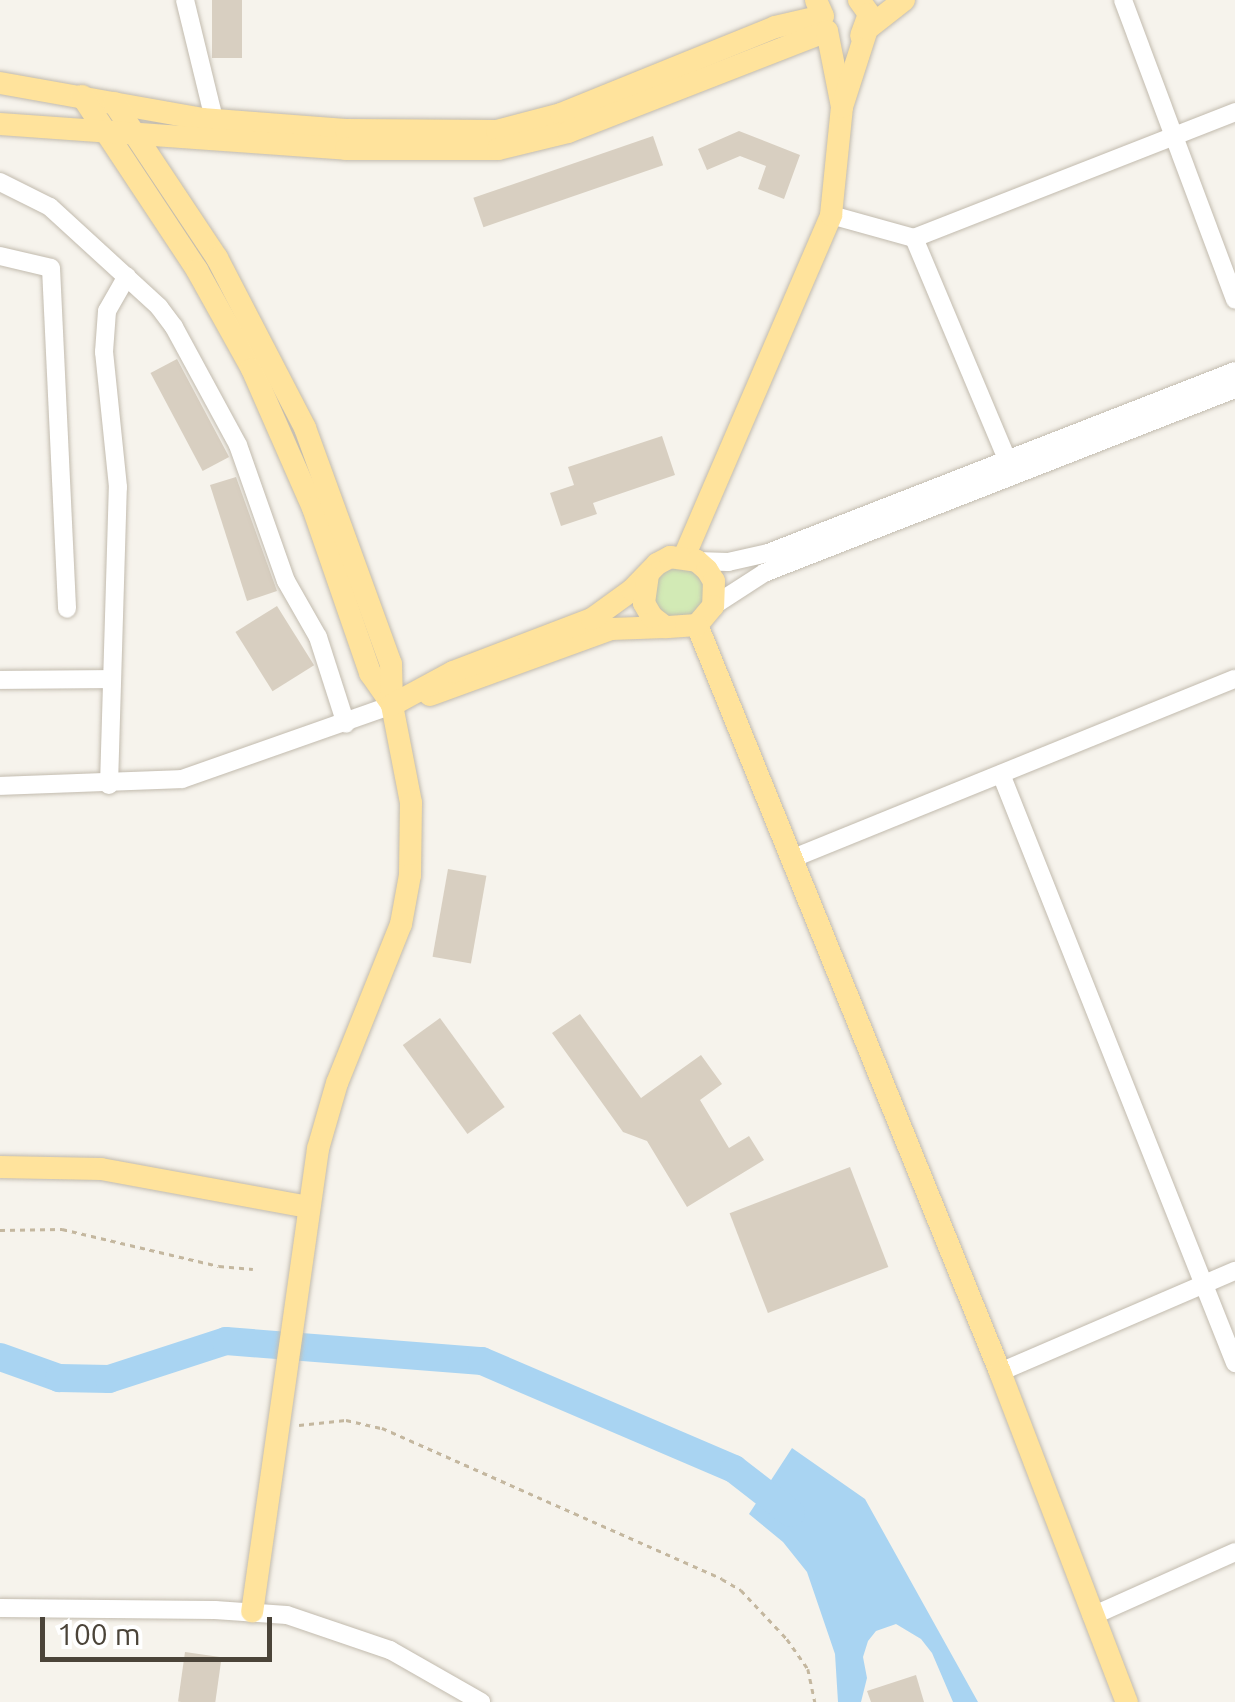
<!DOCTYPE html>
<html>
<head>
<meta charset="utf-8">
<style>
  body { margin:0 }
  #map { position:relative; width:1235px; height:1702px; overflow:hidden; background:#f6f3ec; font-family:Ubuntu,sans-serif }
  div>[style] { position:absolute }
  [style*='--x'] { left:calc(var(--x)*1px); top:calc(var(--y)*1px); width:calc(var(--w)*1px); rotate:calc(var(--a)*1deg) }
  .green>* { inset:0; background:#d2eab5 }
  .round { border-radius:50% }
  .water>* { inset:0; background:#a9d4f2 }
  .river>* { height:28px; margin:-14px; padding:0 14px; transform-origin:14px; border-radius:14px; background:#a9d4f2 }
  .building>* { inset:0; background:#d8cfc1; transform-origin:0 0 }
  .path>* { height:2.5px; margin-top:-1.25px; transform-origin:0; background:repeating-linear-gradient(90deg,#c4b79f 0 5px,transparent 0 10px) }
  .roads { filter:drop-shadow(0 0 2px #c2bbae) drop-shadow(0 0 2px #c2bbae) }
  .minor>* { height:18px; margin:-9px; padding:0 9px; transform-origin:9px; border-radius:9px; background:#fff }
  .major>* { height:22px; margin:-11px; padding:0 11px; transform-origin:11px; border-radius:11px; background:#ffe39c }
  span { translate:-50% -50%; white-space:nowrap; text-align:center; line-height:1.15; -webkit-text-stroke:8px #fff; paint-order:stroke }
  .scale { position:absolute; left:40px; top:1617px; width:232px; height:45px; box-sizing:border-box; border:5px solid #4b4439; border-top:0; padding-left:12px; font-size:30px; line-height:35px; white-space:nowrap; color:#4b4439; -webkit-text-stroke:8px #fff; paint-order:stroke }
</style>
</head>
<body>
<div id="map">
  <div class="green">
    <i class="round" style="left:654px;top:568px;width:50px;height:50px"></i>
  </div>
  <div class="water">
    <i style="clip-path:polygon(792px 1448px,865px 1499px,978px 1702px,953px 1702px,932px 1653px,921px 1639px,896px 1624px,876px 1631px,868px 1641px,863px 1657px,867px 1678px,861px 1702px,838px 1702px,835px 1654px,807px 1572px,783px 1542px,749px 1514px)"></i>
  </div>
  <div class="river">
    <i style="--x:0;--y:1357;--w:63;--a:19.6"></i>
    <i style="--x:59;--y:1378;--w:50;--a:1.1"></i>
    <i style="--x:109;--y:1379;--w:123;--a:-18"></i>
    <i style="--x:226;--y:1341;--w:257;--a:4.5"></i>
    <i style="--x:482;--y:1361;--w:274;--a:23.2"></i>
    <i style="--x:734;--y:1469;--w:72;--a:37.7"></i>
  </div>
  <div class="building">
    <i style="left:212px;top:0;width:30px;height:58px"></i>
    <i style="clip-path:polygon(739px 131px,800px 155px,784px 199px,758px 189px,766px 166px,740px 156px,707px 170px,698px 149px)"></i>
    <i style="left:653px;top:136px;width:31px;height:190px;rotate:71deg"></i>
    <i style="left:177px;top:359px;width:111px;height:30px;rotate:62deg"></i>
    <i style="clip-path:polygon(662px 436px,675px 475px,593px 503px,597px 514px,561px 526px,550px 493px,574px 485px,568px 467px)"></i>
    <i style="clip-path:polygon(236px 477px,277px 591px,247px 601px,210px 485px)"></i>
    <i style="left:277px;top:606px;width:70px;height:49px;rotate:58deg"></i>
    <i style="left:448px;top:869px;width:39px;height:89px;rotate:10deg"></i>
    <i style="clip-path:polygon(580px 1014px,641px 1098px,701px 1055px,722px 1084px,700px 1100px,729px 1148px,749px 1136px,764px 1160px,687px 1207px,647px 1141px,623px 1132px,552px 1033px)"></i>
    <i style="left:440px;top:1018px;width:110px;height:46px;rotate:54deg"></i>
    <i style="left:850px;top:1167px;width:107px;height:129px;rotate:69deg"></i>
    <i style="left:185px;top:1652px;width:37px;height:50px;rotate:8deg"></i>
    <i style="clip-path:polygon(916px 1675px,924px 1702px,871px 1702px,867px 1691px)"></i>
  </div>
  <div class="path">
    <i style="--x:0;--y:1230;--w:62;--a:-0.9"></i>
    <i style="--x:62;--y:1229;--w:161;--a:13.3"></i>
    <i style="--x:219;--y:1266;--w:34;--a:5"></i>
    <i style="--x:299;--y:1425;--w:47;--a:-6.1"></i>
    <i style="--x:346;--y:1420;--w:37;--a:13"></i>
    <i style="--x:382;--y:1428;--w:372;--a:23.9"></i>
    <i style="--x:722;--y:1579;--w:22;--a:30"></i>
    <i style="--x:741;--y:1590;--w:67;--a:46.8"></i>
    <i style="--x:787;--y:1639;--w:37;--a:55"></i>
    <i style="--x:808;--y:1669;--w:34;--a:78"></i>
  </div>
  <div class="roads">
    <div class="minor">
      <i style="--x:185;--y:0;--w:135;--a:76.3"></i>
      <i style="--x:1123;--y:0;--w:320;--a:69.5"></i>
      <i style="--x:0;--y:182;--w:56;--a:26.6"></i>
      <i style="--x:50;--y:207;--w:148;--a:42.5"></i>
      <i style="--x:159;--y:307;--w:25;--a:53"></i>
      <i style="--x:174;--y:327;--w:134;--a:61.5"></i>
      <i style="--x:238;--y:445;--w:144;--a:70.6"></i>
      <i style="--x:286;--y:581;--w:64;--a:60.3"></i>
      <i style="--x:318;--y:637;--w:91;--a:72.2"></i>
      <i style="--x:831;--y:215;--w:86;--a:15.5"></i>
      <i style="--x:914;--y:238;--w:345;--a:-21.4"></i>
      <i style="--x:914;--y:238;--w:240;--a:67.2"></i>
      <i style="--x:0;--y:256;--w:52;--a:13.2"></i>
      <i style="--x:51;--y:268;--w:341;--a:87.3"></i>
      <i style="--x:697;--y:561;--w:31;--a:2"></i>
      <i style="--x:728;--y:562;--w:41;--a:-12.7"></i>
      <i style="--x:768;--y:553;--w:501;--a:-21.29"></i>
      <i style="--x:713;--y:606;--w:61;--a:-32.9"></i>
      <i style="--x:764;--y:573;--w:506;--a:-21.34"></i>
      <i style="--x:0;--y:680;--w:110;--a:-0.5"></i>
      <i style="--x:1001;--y:774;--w:634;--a:68.33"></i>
      <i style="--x:109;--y:785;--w:298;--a:-88.3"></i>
      <i style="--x:118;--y:487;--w:136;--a:-95.9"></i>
      <i style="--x:104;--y:352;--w:41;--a:-85.8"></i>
      <i style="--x:107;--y:311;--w:40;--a:-60.3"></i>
      <i style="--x:0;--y:786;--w:182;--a:-2.2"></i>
      <i style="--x:182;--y:779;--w:223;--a:-19.4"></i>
      <i style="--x:791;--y:859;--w:479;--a:-22.1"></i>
      <i style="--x:1000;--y:1372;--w:256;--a:-23.3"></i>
      <i style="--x:0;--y:1608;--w:215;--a:0.5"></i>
      <i style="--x:215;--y:1610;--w:72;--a:4"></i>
      <i style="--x:287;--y:1615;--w:109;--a:18.8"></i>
      <i style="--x:390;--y:1650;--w:105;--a:29.7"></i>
      <i style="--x:1092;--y:1616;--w:157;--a:-24.1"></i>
    </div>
    <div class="major">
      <i style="--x:859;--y:0;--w:17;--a:54"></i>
      <i style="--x:869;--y:14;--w:23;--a:110"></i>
      <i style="--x:0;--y:83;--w:205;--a:10.1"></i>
      <i style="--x:202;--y:119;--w:144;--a:4.4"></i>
      <i style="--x:346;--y:130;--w:151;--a:0.4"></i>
      <i style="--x:497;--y:131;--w:66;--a:-14.9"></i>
      <i style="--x:561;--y:114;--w:231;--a:-22.1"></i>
      <i style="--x:775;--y:27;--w:49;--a:-12.9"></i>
      <i style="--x:823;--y:16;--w:17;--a:-114"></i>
      <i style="--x:82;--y:96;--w:209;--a:56.5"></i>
      <i style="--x:197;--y:270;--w:113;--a:60.9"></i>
      <i style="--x:252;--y:369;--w:152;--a:66.3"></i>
      <i style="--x:313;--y:508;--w:175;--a:70.9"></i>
      <i style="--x:370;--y:673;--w:39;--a:55"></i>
      <i style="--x:114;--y:103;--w:186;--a:56.4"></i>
      <i style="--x:217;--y:258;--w:191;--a:62.6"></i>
      <i style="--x:305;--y:428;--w:251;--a:70"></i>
      <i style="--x:391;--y:664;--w:41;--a:88.6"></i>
      <i style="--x:392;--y:705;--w:100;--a:79"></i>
      <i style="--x:411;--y:803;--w:72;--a:90.8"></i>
      <i style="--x:410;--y:875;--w:50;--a:100.4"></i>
      <i style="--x:401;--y:924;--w:171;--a:111.9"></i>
      <i style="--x:337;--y:1083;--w:69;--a:106.1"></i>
      <i style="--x:318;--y:1149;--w:467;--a:98.1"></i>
      <i style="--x:0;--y:124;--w:347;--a:4.1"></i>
      <i style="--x:346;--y:149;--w:152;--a:0"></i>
      <i style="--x:498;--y:149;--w:72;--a:-13.7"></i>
      <i style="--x:568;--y:132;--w:278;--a:-21.3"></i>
      <i style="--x:827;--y:31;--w:77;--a:78.8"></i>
      <i style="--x:684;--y:557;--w:372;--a:-66.7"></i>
      <i style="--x:831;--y:215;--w:109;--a:-84.2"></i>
      <i style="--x:842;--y:107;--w:82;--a:-72.2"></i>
      <i style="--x:867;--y:29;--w:47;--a:-38.1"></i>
      <i style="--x:697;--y:625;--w:806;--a:67.92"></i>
      <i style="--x:1000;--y:1372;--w:354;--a:69"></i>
      <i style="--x:430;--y:695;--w:193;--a:-20"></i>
      <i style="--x:611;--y:629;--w:54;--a:-2.1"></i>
      <i style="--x:392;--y:705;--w:69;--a:-28.4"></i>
      <i style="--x:453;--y:672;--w:149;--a:-20.9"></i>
      <i style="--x:592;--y:619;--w:49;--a:-35.9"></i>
      <i style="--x:632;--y:590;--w:36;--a:-46"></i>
      <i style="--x:657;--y:564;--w:15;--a:-28"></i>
      <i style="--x:670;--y:557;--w:27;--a:8"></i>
      <i style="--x:697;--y:561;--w:13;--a:42"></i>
      <i style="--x:707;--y:570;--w:13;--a:58"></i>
      <i style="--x:714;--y:581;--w:25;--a:92"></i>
      <i style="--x:713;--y:606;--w:25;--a:130"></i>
      <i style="--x:697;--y:625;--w:32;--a:176"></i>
      <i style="--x:665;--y:627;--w:16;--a:-142"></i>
      <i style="--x:652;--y:617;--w:16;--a:-120"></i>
      <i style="--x:644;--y:603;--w:28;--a:-82"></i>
      <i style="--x:0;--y:1167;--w:101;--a:1.1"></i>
      <i style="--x:101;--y:1169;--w:210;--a:10.4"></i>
    </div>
  </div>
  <div class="scale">100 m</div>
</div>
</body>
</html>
